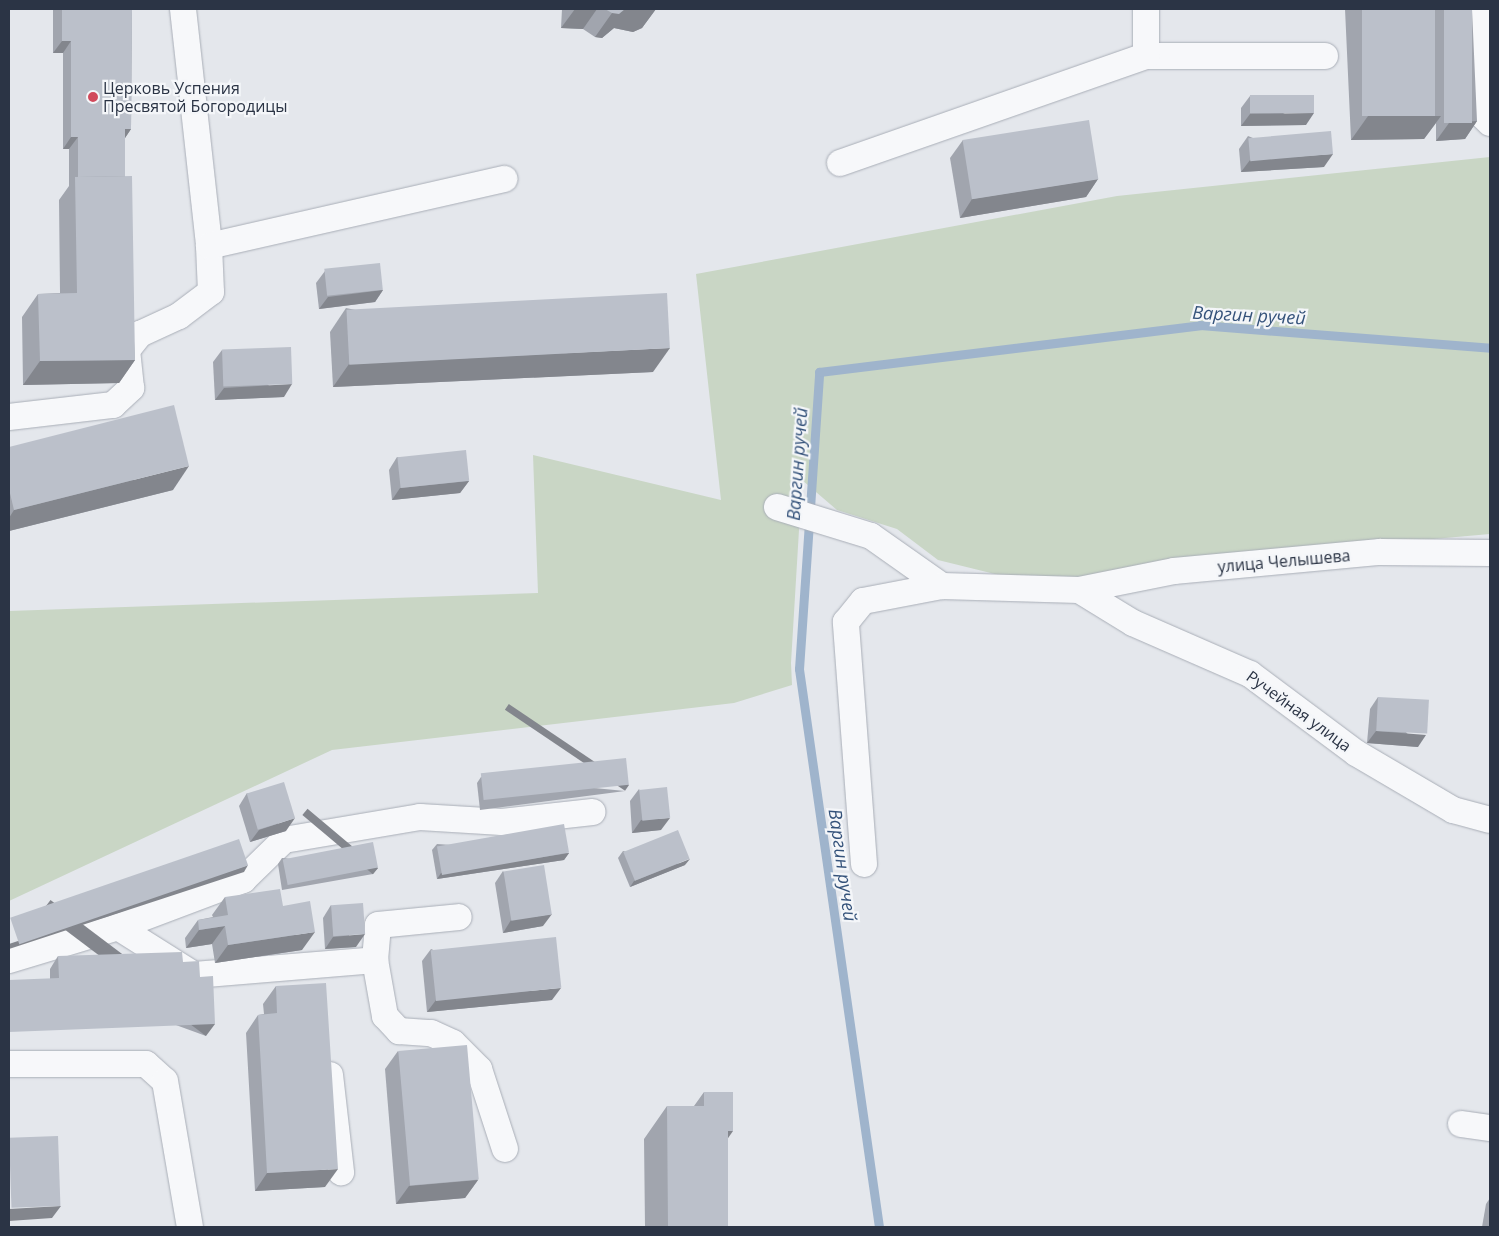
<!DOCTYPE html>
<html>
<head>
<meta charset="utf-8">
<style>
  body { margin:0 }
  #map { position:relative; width:1499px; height:1236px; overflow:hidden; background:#e4e7ec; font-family:"Open Sans",sans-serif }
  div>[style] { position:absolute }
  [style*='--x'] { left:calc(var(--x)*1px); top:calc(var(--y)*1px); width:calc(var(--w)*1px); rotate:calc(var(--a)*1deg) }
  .green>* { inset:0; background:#c9d6c5 }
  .stream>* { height:9px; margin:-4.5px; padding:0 4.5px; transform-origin:4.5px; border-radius:4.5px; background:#9fb4cc }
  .roads { filter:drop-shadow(0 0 1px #a9aeb7) drop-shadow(0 0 1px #a9aeb7) }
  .minor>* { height:26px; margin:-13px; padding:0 13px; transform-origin:13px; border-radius:13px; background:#f7f8fa }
  .wall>* { inset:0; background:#a1a5ae }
  .shaded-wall>* { inset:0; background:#83868d; transform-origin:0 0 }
  .building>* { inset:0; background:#bbc0ca; transform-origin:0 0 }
  .dots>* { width:14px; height:14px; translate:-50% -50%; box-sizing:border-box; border:2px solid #f4f6f9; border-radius:50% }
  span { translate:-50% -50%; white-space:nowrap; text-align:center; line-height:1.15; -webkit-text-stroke:4.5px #f4f6f9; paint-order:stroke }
  .poi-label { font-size:16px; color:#2b3445 }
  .left { translate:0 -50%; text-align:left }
  .street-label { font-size:16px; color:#2b3445 }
  .water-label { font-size:18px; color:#34527a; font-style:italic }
  .frame { position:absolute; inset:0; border:10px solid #2b3445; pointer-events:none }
</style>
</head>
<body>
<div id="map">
  <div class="green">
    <i style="clip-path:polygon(1490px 157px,1490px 534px,1388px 543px,1098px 583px,1007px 577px,938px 560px,897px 529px,837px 510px,802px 480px,791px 663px,792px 685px,734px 703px,332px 750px,9px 901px,9px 611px,538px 593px,533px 455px,721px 500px,696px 274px,1117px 196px)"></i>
  </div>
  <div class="stream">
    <i style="--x:879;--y:1227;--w:564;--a:-98.16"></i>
    <i style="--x:799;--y:669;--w:298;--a:-86.1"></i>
    <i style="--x:819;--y:372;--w:384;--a:-7"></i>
    <i style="--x:1200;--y:325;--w:291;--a:4.5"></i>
  </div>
  <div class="roads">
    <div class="minor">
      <i style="--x:183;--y:9;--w:238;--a:83.7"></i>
      <i style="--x:1478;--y:9;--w:107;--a:87.3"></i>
      <i style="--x:1483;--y:116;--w:10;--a:45"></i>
      <i style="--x:1146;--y:56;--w:179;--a:0"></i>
      <i style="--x:840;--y:163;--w:324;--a:-19.3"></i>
      <i style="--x:1146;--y:56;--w:47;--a:-90"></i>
      <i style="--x:9;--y:417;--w:105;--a:-6.6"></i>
      <i style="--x:113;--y:405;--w:25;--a:-43"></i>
      <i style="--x:131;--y:388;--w:38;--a:-96"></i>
      <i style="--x:127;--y:350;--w:21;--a:-51"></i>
      <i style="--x:140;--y:334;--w:43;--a:-24.8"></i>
      <i style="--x:179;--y:316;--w:40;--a:-37"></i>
      <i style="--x:211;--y:292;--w:46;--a:-92.5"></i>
      <i style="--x:209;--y:246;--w:303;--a:-12.8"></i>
      <i style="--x:777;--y:507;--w:98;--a:17.1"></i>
      <i style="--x:871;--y:536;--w:87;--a:35.2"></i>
      <i style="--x:1079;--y:590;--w:63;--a:31.4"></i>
      <i style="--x:1133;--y:623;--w:128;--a:23.6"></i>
      <i style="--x:1250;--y:674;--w:132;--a:36.7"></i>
      <i style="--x:1356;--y:753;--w:113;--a:30.4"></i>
      <i style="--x:1453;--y:810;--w:38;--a:15"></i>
      <i style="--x:864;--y:864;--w:243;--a:-94.3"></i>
      <i style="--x:846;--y:622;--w:27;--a:-51"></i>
      <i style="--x:863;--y:601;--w:80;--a:-10.8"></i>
      <i style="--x:942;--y:586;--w:137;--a:1.7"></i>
      <i style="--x:1079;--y:590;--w:97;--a:-11.3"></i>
      <i style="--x:1174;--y:571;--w:207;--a:-5.3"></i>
      <i style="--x:1380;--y:552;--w:110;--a:0.5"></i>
      <i style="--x:118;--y:927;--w:90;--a:32.3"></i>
      <i style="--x:194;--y:975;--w:182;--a:-4.7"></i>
      <i style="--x:375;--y:960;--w:35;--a:-85"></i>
      <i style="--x:378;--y:925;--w:81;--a:-5.6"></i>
      <i style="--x:9;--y:960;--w:114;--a:-16.8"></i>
      <i style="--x:118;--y:927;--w:134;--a:-20.6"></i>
      <i style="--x:243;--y:880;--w:57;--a:-44.3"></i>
      <i style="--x:284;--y:840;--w:138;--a:-9.6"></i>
      <i style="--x:420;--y:817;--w:82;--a:3.5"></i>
      <i style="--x:502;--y:822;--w:91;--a:-6.3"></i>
      <i style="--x:375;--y:960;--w:57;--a:79.9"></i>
      <i style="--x:385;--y:1016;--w:21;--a:47"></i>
      <i style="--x:399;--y:1031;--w:32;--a:4"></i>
      <i style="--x:431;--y:1033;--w:24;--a:24"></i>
      <i style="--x:453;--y:1043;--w:37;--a:45"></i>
      <i style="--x:479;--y:1069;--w:84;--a:72"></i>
      <i style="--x:9;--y:1064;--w:137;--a:0"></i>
      <i style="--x:146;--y:1064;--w:25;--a:42"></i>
      <i style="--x:165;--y:1081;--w:148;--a:80.3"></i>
      <i style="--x:330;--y:1075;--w:98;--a:83.5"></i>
      <i style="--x:1461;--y:1124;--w:29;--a:8"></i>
    </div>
  </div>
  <div class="wall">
    <i style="clip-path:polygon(53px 9px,132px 9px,131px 129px,125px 138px,125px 176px,135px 360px,119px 383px,23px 385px,22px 317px,38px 294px,60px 293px,59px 200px,69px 186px,69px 149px,63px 149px,63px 53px,53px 53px)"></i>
    <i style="clip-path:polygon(562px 9px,656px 9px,642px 28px,633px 32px,614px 28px,602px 38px,595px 37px,583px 29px,561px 28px)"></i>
    <i style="clip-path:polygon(1345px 9px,1472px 9px,1477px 121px,1465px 139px,1436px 141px,1436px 123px,1424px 139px,1351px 140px)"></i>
    <i style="clip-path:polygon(1250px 96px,1306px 125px,1241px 126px,1241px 108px)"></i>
    <i style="clip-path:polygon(1248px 136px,1324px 167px,1241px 172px,1239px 149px)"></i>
    <i style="clip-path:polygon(963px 140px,1098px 179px,1086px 197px,960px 218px,950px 158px)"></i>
    <i style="clip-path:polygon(325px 271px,383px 290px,375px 302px,319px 309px,316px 283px)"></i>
    <i style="clip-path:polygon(346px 308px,653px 372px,333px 387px,330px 332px)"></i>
    <i style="clip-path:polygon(222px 350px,284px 397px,215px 400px,213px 362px)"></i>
    <i style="clip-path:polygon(9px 447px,173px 490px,9px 531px)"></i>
    <i style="clip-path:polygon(397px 457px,469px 481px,460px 493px,392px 500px,389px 470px)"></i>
    <i style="clip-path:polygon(1378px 697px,1418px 747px,1367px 743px,1370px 709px)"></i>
    <i style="clip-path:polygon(481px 777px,625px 791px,480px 810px,477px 783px)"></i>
    <i style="clip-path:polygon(639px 789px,661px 830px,632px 833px,630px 801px)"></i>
    <i style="clip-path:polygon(247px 793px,286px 831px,250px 842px,239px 806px)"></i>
    <i style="clip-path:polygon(437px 844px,569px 853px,564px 860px,437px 879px,432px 850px)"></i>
    <i style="clip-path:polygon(623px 851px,685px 865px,630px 887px,618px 858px)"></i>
    <i style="clip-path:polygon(282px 858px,378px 868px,373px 874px,282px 890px,278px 864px)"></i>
    <i style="clip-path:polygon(503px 871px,543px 926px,503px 933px,495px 883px)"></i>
    <i style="clip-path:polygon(225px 897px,283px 906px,302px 950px,215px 963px,212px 944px,186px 948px,185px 938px,198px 920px,213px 917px,212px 915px)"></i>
    <i style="clip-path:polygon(331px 905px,356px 947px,325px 949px,323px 918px)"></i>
    <i style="clip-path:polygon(431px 949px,552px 1000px,427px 1012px,422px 961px)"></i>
    <i style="clip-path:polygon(58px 956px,183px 962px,200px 977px,206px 1036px,50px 979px,50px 969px)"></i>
    <i style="clip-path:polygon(276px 986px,325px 1187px,255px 1191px,246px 1033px,258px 1015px,264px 1014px,263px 1004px)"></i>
    <i style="clip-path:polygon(398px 1051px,478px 1180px,465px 1198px,396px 1204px,385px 1069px)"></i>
    <i style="clip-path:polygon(704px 1092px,728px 1139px,728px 1227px,645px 1227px,644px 1139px,667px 1106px,694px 1106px)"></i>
    <i style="clip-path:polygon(1490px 1198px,1490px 1227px,1482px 1227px,1486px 1204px)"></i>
  </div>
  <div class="shaded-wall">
    <i style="clip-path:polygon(575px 9px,597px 9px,583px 29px,561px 28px)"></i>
    <i style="clip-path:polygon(625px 9px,656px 9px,642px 28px,633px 32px,614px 28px,602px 38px,595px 37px,612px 13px)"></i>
    <i style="clip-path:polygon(62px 41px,71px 41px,63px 53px,53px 53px)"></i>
    <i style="clip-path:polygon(1314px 113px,1306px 125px,1241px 126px,1250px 114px)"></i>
    <i style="clip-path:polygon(1368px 116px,1441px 116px,1424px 139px,1351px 140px)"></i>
    <i style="clip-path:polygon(1477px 121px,1465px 139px,1436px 141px,1449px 123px)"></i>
    <i style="clip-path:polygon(125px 129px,131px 129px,123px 141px)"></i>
    <i style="clip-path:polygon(71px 137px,78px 137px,69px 149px,63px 149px)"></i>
    <i style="clip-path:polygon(1333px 154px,1324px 167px,1241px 172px,1250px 160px)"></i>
    <i style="clip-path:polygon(1098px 179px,1086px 197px,960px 218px,972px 199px)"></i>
    <i style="clip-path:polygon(383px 290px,375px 302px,319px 309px,328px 297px)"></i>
    <i style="clip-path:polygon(670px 348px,653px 372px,333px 387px,349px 364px)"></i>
    <i style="clip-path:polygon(135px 360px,119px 383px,23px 385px,40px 361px)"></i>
    <i style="clip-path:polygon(292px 384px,284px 397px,215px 400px,224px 388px)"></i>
    <i style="clip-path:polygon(189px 466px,173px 490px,9px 531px,9px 518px,14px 510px)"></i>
    <i style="clip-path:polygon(469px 481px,460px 493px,392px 500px,400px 488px)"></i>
    <i style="clip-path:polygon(1376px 731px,1426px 735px,1418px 747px,1367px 743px)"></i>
    <i style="left:629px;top:785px;width:7px;height:145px;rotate:124deg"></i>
    <i style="clip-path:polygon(295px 818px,286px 831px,250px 842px,259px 830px)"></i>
    <i style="clip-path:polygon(670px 818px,661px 830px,632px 833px,641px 820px)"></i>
    <i style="clip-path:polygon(569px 853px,564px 860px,437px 879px,441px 873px)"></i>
    <i style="clip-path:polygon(690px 859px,685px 865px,630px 887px,634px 881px)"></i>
    <i style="clip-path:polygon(248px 865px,244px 872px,9px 949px,9px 944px)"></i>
    <i style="left:378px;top:868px;width:8px;height:92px;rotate:130deg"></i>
    <i style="clip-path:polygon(552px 914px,543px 926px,503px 933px,511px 920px)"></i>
    <i style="clip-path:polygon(225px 926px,212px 944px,186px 948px,199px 930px)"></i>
    <i style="clip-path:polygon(315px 932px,302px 950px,215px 963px,228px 945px)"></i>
    <i style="clip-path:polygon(365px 934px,356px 947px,325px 949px,333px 937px)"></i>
    <i style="clip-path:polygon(561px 988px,552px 1000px,427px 1012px,436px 1000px)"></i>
    <i style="left:215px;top:1024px;width:15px;height:206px;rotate:127deg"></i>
    <i style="clip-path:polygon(728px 1131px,733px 1131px,710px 1164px)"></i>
    <i style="clip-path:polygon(338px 1169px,325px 1187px,255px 1191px,267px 1173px)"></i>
    <i style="clip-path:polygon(478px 1180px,465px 1198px,396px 1204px,409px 1186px)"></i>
    <i style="clip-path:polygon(61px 1206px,52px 1218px,9px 1221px,9px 1209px)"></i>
  </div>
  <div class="building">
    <i style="clip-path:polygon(62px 9px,132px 9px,131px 129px,125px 129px,125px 176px,78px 177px,78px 137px,71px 137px,71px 41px,62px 41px)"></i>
    <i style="clip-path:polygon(605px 9px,625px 9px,619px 14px,612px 13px)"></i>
    <i style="left:1362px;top:9px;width:73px;height:107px"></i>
    <i style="left:1444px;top:9px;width:28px;height:114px"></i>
    <i style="left:1314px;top:95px;width:18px;height:64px;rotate:90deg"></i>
    <i style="left:1089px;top:120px;width:60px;height:128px;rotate:81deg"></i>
    <i style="left:1331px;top:131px;width:23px;height:83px;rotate:85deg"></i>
    <i style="clip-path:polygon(132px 176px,135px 360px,40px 361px,38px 294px,77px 293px,75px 177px)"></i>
    <i style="left:380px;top:263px;width:27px;height:56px;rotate:84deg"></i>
    <i style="left:667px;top:293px;width:55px;height:321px;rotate:87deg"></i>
    <i style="left:291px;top:347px;width:37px;height:69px;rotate:88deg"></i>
    <i style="clip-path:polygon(174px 405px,189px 466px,14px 510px,9px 489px,9px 447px)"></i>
    <i style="left:466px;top:450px;width:31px;height:69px;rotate:84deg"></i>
    <i style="left:1378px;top:697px;width:51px;height:34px;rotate:3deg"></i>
    <i style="left:626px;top:758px;width:27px;height:146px;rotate:84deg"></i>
    <i style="left:284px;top:782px;width:38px;height:39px;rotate:73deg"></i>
    <i style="left:667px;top:787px;width:31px;height:28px;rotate:84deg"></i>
    <i style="left:564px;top:824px;width:29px;height:129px;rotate:80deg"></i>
    <i style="left:678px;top:830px;width:31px;height:59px;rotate:68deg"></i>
    <i style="left:239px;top:839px;width:28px;height:242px;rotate:71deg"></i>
    <i style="left:373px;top:842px;width:26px;height:92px;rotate:79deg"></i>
    <i style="left:544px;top:865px;width:50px;height:41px;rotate:81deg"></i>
    <i style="clip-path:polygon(280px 889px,283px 906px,310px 901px,315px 932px,228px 945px,225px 926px,199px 930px,198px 920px,228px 915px,225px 897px)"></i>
    <i style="left:363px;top:903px;width:31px;height:32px;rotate:86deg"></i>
    <i style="left:556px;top:937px;width:51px;height:126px;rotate:84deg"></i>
    <i style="clip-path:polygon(182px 952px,183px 962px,199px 961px,200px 977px,213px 976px,215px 1024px,9px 1032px,9px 980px,59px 978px,58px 956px)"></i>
    <i style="clip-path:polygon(326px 983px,338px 1169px,267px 1173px,258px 1015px,277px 1013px,276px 986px)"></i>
    <i style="left:467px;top:1045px;width:135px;height:69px;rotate:85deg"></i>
    <i style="clip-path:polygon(704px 1092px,733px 1092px,733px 1131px,728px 1131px,728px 1227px,668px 1227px,667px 1106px,704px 1106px)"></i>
    <i style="left:58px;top:1136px;width:70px;height:49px;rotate:88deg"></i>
  </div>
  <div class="dots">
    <i style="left:93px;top:97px;background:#d1495b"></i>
  </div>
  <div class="poi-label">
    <span class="left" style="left:103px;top:97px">Церковь Успения<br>Пресвятой Богородицы</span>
  </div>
  <div class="street-label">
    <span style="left:1284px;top:561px;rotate:-5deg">улица Челышева</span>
    <span style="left:1299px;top:711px;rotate:36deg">Ручейная улица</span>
  </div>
  <div class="water-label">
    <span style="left:1249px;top:315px;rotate:3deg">Варгин ручей</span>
    <span style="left:797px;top:464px;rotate:-86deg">Варгин ручей</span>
    <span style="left:843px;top:865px;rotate:82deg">Варгин ручей</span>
  </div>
  <div class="frame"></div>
</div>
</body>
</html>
